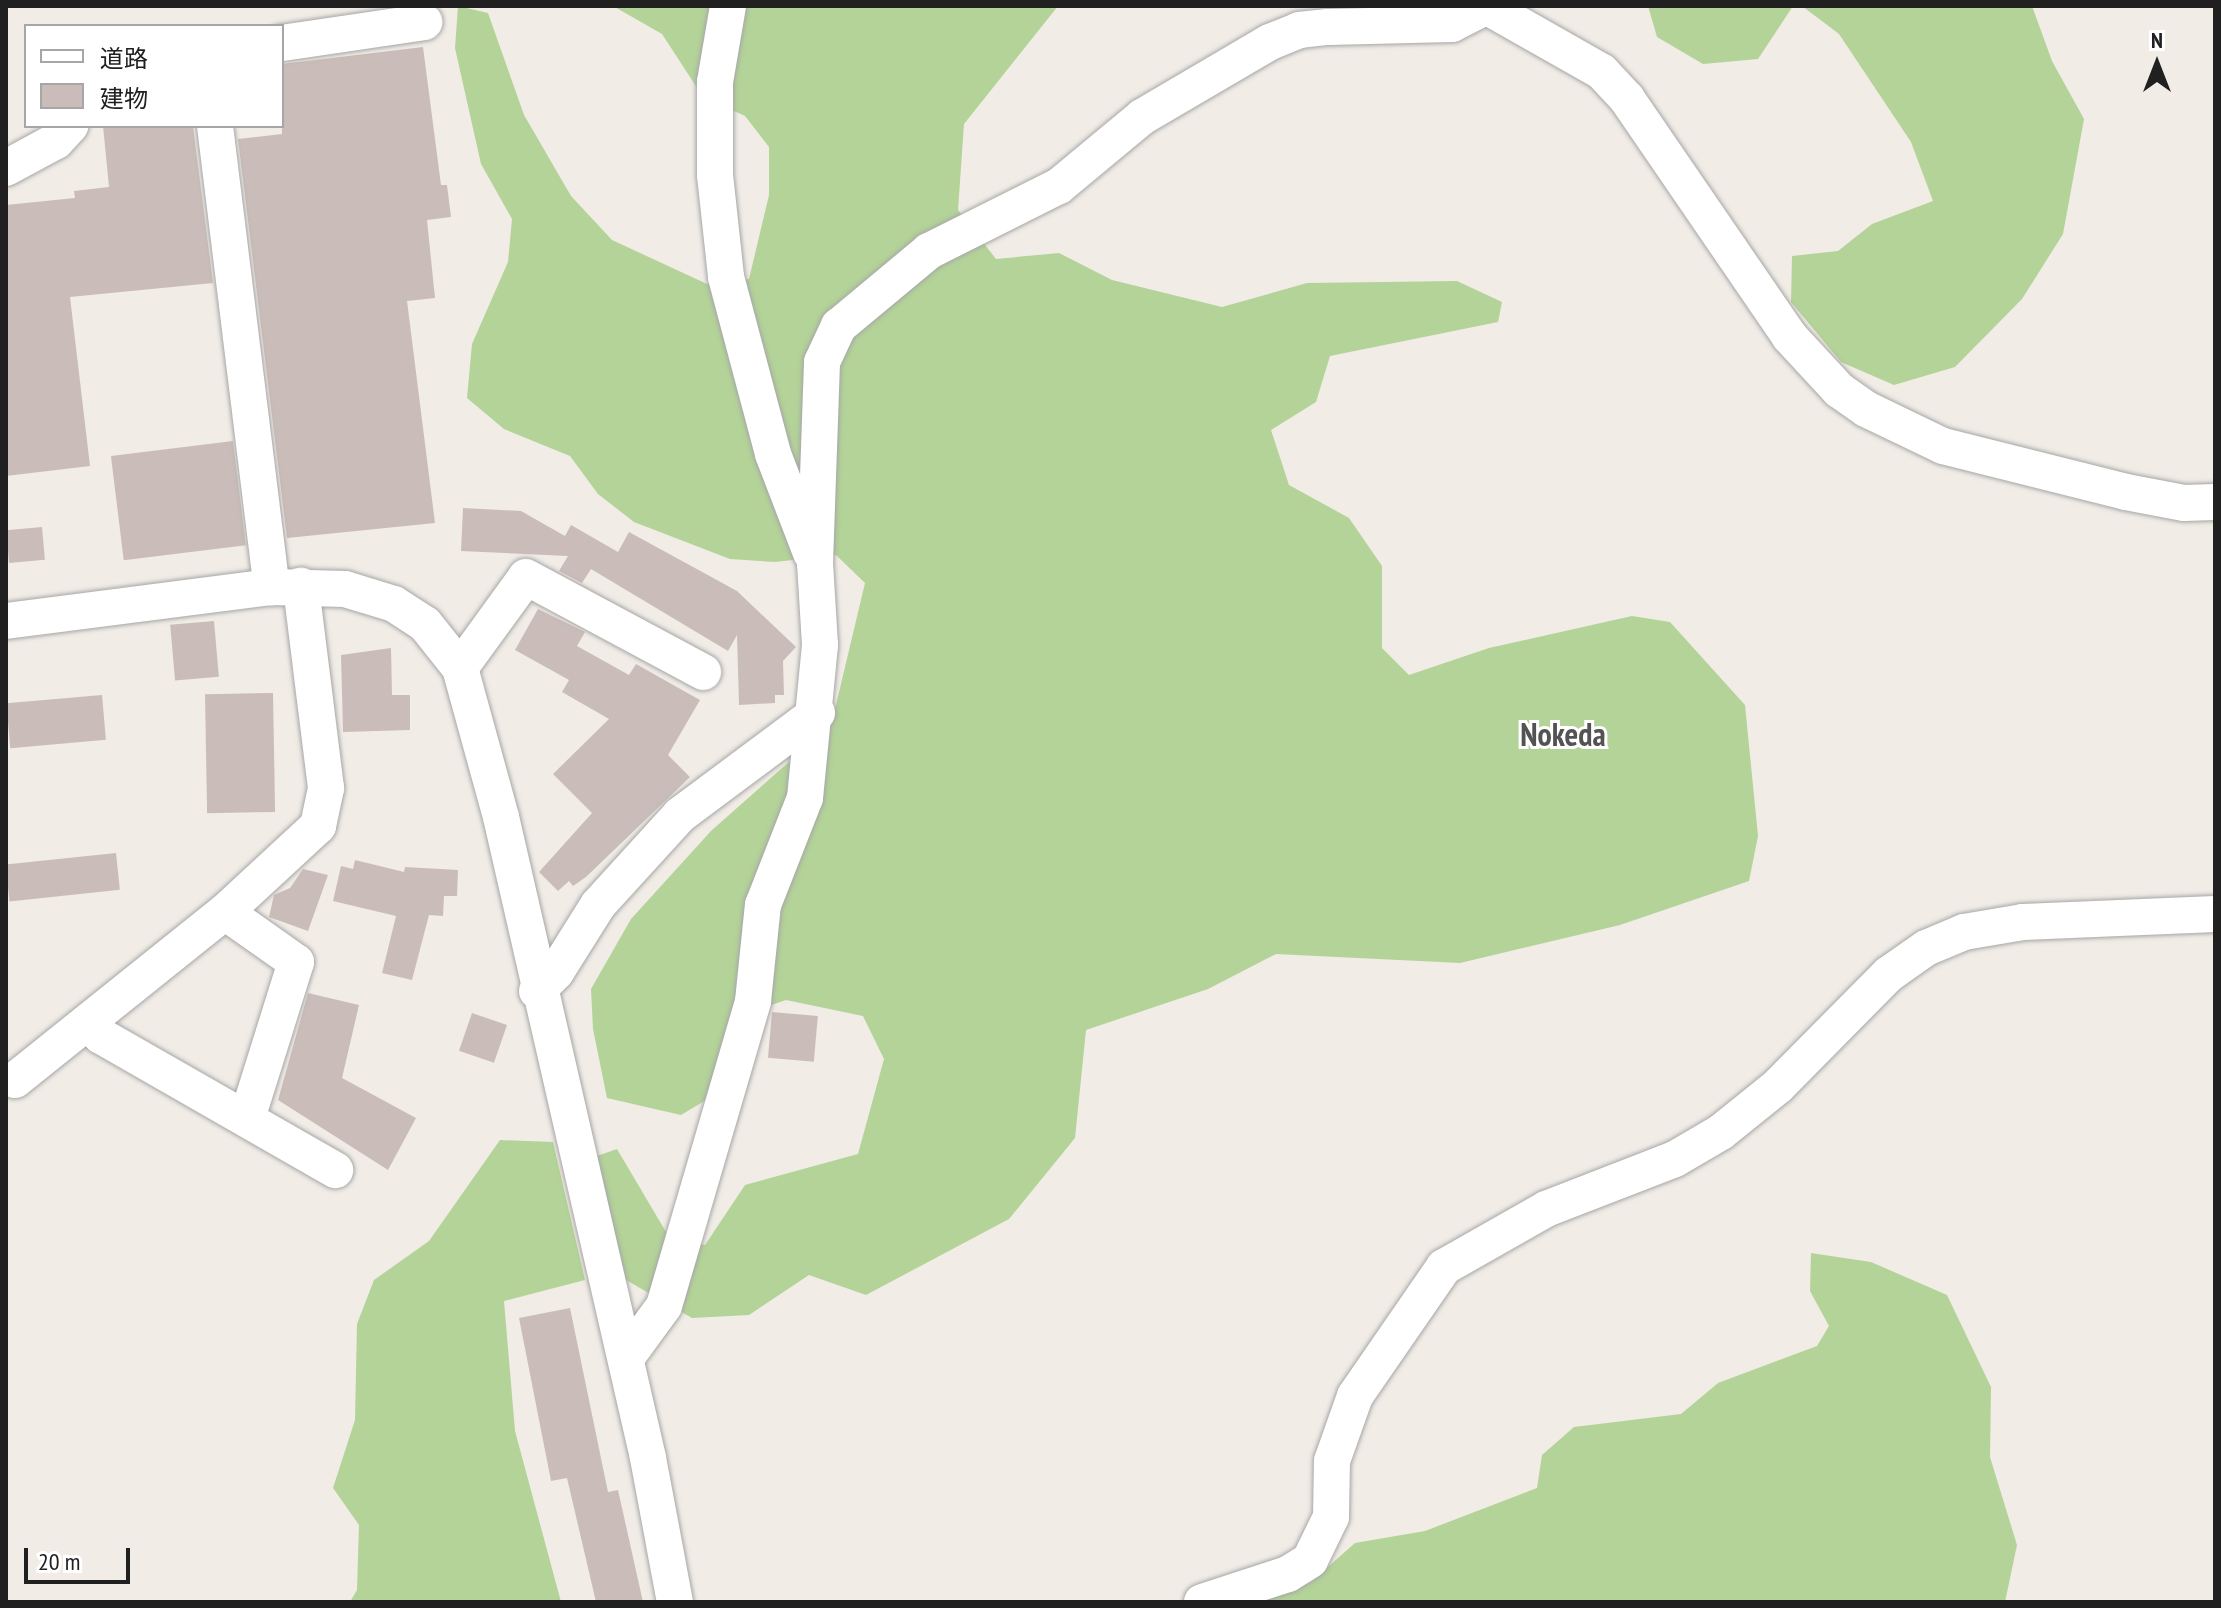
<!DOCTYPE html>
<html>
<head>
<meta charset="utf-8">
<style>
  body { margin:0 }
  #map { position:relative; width:2221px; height:1608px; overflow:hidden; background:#f1ece6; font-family:"PT Sans Narrow","Noto Sans JP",sans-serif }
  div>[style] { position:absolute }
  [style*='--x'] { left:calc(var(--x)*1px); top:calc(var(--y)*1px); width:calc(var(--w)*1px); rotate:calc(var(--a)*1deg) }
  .forest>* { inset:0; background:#b3d398 }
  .building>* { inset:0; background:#cabdb9; transform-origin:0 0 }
  .roads { filter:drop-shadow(0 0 2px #a7a7a7) drop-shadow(0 0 2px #a7a7a7) }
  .street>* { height:36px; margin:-18px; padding:0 18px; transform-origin:18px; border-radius:18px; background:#fff }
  span { translate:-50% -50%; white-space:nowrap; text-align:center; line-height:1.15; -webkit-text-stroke:6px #fff; paint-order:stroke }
  .quarter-label { font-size:32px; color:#535353; font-weight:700 }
  .frame { position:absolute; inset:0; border:8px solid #202020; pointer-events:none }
  .legend { position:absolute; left:24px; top:24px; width:260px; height:104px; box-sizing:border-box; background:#fff; border:2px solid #a6a6a6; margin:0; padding:10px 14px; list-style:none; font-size:24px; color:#202020 }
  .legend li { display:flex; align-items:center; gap:16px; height:40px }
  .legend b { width:40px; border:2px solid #a6a6a6 }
  .north { position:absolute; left:2117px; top:24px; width:80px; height:80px; -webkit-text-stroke:6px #fff; paint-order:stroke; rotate:0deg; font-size:22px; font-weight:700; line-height:32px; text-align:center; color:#202020 }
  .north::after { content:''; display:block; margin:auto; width:28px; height:36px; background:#202020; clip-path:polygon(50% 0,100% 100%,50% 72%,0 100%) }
  .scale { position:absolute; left:24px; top:1548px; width:106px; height:36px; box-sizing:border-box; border:4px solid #202020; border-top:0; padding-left:10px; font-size:24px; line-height:28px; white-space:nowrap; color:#202020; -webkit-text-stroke:6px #fff; paint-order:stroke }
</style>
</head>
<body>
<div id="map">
  <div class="forest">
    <i style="clip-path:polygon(458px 6px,488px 13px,524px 115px,571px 196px,612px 240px,707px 284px,749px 279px,769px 195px,769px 147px,745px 116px,703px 97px,662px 34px,613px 6px,1058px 6px,964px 124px,958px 210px,996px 259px,1059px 253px,1112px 280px,1222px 307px,1307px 283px,1457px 281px,1502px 302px,1498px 322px,1330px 356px,1316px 402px,1271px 430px,1289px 485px,1349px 518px,1382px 566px,1382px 648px,1409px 675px,1489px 648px,1632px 616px,1670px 622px,1745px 705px,1758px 836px,1749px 881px,1620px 925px,1460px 963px,1276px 954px,1208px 989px,1086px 1030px,1075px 1138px,1009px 1219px,866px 1295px,809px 1275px,749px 1315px,692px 1318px,626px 1280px,594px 1157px,617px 1149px,669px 1237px,705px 1245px,745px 1185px,858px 1154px,884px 1059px,863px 1016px,786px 1000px,736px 1017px,706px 1100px,681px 1115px,607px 1098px,593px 1029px,591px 989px,631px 919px,711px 831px,799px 753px,835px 709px,865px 583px,836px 555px,775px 562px,730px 559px,634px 522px,598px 494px,570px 456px,504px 429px,467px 398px,472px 344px,508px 262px,512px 219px,481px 164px,455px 48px)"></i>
    <i style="clip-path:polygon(1648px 6px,1793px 6px,1758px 59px,1703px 64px,1657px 37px)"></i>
    <i style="clip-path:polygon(1802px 6px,2032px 6px,2052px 61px,2084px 119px,2063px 234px,2022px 299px,1955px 367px,1894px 385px,1841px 362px,1791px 302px,1792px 256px,1838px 251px,1872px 224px,1933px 201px,1911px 142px,1839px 34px)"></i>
    <i style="clip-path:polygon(500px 1140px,553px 1142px,585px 1280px,504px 1301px,515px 1431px,561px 1602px,350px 1602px,357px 1590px,359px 1525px,333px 1488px,355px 1420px,357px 1324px,374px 1280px,429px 1241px)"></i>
    <i style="clip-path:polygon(1811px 1253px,1871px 1262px,1947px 1295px,1991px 1387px,1990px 1457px,2017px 1545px,2005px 1602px,1254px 1602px,1311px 1582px,1355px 1543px,1425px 1531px,1537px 1488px,1542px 1455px,1574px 1427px,1681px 1414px,1718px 1383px,1817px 1346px,1829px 1326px,1810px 1291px)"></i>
  </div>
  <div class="building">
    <i style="clip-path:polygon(423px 47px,441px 185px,447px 185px,451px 217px,427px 220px,435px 298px,407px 301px,435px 523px,287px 538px,238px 139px,282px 134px,282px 64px)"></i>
    <i style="clip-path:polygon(103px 126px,193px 126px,213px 283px,70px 297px,90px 466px,6px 476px,6px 205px,75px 198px,74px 191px,109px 187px)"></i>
    <i style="left:233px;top:441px;width:105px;height:123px;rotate:83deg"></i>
    <i style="clip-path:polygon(463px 508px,521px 511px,565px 536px,571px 525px,618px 552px,629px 532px,737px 591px,796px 647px,783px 661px,784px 695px,775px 695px,775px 703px,739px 705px,737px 635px,728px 651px,591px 569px,582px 583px,559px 571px,568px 556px,461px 551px)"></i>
    <i style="left:42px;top:527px;width:33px;height:36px;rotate:85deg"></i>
    <i style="clip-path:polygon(538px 609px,585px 632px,577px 646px,629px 675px,636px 664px,700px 700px,668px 755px,690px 777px,586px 877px,573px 886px,569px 881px,558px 891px,539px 872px,592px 813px,553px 774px,609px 719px,562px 692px,569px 680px,515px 650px)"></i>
    <i style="left:214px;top:621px;width:56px;height:44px;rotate:85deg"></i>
    <i style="clip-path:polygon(391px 648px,392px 695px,410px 695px,410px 730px,343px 732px,341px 655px)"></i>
    <i style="left:273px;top:693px;width:119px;height:68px;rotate:89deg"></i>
    <i style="left:102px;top:695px;width:45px;height:96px;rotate:85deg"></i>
    <i style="left:116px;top:853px;width:37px;height:111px;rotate:84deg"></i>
    <i style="clip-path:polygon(355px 860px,404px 872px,405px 867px,458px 870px,457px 896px,444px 896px,443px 916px,429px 915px,412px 980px,382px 973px,396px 916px,333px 901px,341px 866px,353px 869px)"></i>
    <i style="clip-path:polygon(303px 869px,328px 875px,308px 931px,269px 917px,274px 895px,290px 888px)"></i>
    <i style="clip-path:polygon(308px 993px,359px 1005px,342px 1078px,416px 1118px,388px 1170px,278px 1100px)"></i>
    <i style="left:772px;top:1012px;width:46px;height:46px;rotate:5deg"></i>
    <i style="left:472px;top:1013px;width:37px;height:40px;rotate:19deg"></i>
    <i style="clip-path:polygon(570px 1308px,608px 1492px,618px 1490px,643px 1602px,596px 1602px,567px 1478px,551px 1481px,519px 1318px)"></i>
  </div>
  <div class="roads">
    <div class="street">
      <i style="--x:728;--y:6;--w:77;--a:99.7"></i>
      <i style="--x:715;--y:82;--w:93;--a:90"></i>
      <i style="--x:715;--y:175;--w:103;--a:83.8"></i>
      <i style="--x:726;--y:277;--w:183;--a:75.1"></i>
      <i style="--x:773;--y:454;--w:106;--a:69"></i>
      <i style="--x:1486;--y:6;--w:133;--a:29.6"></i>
      <i style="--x:1602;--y:72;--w:37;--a:47"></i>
      <i style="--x:1627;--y:99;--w:287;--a:55.6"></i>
      <i style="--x:1789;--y:336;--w:74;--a:47.2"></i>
      <i style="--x:1839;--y:390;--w:33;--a:35"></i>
      <i style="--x:1866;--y:409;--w:85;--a:25.7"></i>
      <i style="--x:1943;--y:446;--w:189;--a:14.1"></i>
      <i style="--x:2126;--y:492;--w:59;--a:10.7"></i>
      <i style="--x:2184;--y:503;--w:31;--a:-2"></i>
      <i style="--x:282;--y:43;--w:144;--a:-8.4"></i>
      <i style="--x:215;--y:126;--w:465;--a:83"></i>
      <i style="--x:6;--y:168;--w:57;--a:-28.4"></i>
      <i style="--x:56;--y:141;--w:21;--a:-47"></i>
      <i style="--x:6;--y:621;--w:268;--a:-7.3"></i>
      <i style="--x:272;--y:587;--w:73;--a:1.6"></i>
      <i style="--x:345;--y:589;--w:51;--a:17"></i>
      <i style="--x:394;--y:604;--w:37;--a:33"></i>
      <i style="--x:425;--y:624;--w:56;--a:51.5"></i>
      <i style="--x:460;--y:668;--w:155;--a:74.6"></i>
      <i style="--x:501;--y:817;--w:658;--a:77.08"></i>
      <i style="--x:648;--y:1458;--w:147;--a:79.4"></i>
      <i style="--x:460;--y:668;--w:112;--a:-54"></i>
      <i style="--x:526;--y:577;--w:201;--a:28.2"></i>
      <i style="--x:225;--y:912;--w:87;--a:35.2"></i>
      <i style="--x:296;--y:962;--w:164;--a:107.4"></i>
      <i style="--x:537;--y:991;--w:27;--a:-45"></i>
      <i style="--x:556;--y:972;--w:79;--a:-57.9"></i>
      <i style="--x:598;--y:905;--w:122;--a:-47.7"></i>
      <i style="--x:680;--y:815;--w:171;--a:-36.7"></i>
      <i style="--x:88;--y:1022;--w:19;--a:47"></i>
      <i style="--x:101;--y:1036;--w:270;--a:29.8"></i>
      <i style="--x:15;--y:1080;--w:269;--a:-38.7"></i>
      <i style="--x:225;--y:912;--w:127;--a:-42.8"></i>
      <i style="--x:318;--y:826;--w:39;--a:-78"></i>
      <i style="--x:326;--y:788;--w:204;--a:-97.1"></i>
      <i style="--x:626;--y:1358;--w:64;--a:-53.8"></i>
      <i style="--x:664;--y:1306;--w:318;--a:-73.7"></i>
      <i style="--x:753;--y:1001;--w:97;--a:-84.1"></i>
      <i style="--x:763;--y:905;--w:115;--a:-68.6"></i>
      <i style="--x:805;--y:798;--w:154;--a:-84.4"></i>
      <i style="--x:820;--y:645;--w:82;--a:-93.5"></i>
      <i style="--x:815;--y:563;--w:201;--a:-88"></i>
      <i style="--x:822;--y:362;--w:40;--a:-65"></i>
      <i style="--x:839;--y:326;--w:117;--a:-39.8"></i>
      <i style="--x:929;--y:251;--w:145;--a:-26.6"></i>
      <i style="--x:1059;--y:186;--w:108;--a:-39.7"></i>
      <i style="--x:1142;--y:117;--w:148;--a:-30.4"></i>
      <i style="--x:1270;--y:42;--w:31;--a:-22"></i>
      <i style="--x:1299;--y:30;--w:29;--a:-6"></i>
      <i style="--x:1328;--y:27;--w:124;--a:-1.4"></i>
      <i style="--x:1452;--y:24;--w:39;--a:-27"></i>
      <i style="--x:1202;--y:1602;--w:90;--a:-18"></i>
      <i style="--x:1288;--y:1574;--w:26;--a:-32"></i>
      <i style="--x:1310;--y:1560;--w:48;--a:-64"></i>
      <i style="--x:1331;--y:1517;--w:56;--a:-89"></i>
      <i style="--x:1332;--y:1461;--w:69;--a:-70.5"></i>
      <i style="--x:1355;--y:1396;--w:157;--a:-55.4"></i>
      <i style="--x:1444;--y:1267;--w:117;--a:-29.6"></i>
      <i style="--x:1546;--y:1209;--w:138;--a:-21.2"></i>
      <i style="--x:1675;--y:1159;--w:53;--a:-30.4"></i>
      <i style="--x:1721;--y:1132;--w:73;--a:-38.9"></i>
      <i style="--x:1778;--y:1086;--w:158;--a:-45.3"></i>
      <i style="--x:1889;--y:974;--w:45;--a:-35.1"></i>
      <i style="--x:1926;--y:948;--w:41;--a:-22.8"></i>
      <i style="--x:1964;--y:932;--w:60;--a:-9.6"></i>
      <i style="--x:2023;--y:922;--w:192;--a:-2.4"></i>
    </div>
  </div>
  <div class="quarter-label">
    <span style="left:1563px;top:734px">Nokeda</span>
  </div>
  <div class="frame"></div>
  <ul class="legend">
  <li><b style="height:10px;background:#fff"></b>道路</li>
  <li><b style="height:22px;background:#cabdb9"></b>建物</li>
  </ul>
  <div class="north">N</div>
  <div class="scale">20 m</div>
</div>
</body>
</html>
